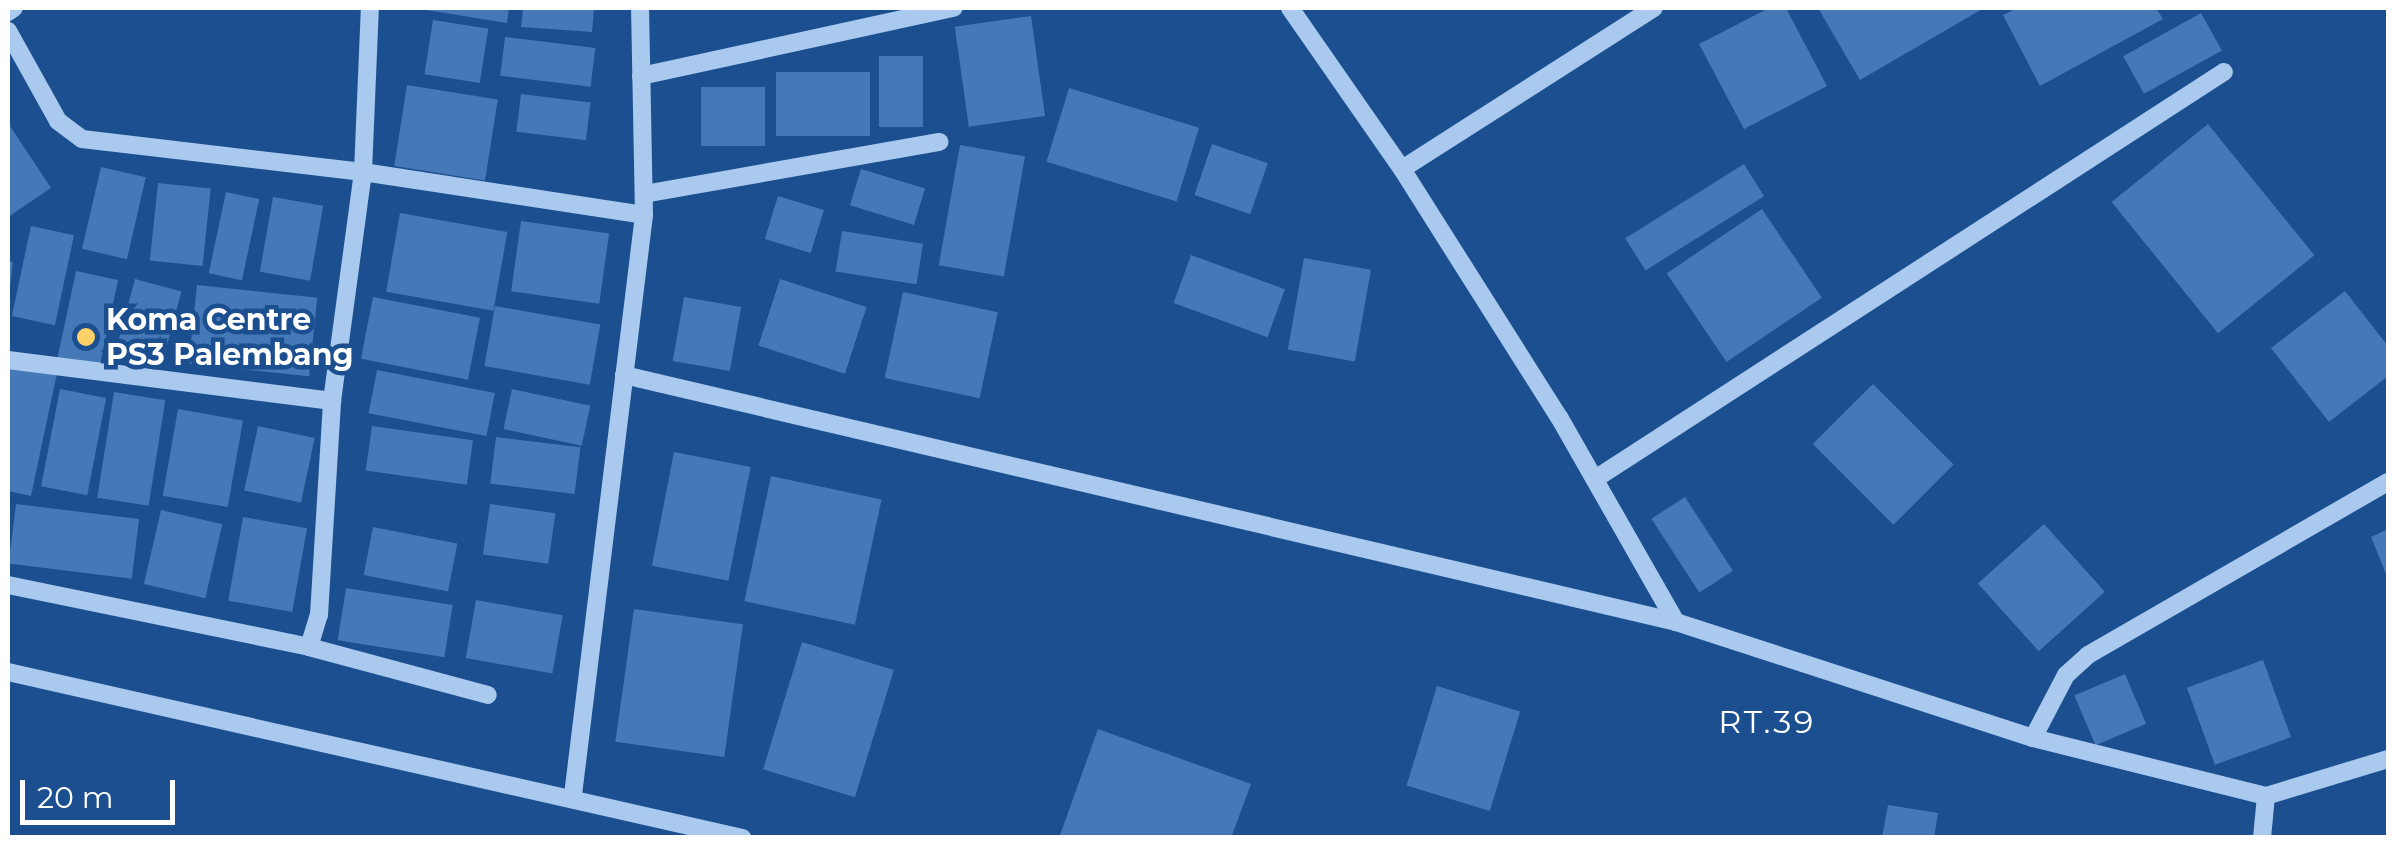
<!DOCTYPE html>
<html>
<head>
<meta charset="utf-8">
<style>
  body { margin:0 }
  #map { position:relative; width:2396px; height:845px; overflow:hidden; background:#1b4f8f; font-family:Montserrat,sans-serif }
  div>[style] { position:absolute }
  [style*='--x'] { left:calc(var(--x)*1px); top:calc(var(--y)*1px); width:calc(var(--w)*1px); rotate:calc(var(--a)*1deg) }
  .building>* { inset:0; background:#4478b7; transform-origin:0 0 }
  .minor>* { height:18px; margin:-9px; padding:0 9px; transform-origin:9px; border-radius:9px; background:#a9c9ee }
  .dots>* { width:28px; height:28px; translate:-50% -50%; box-sizing:border-box; border:5px solid #1b4f8f; border-radius:50% }
  span { translate:-50% -50%; white-space:nowrap; text-align:center; line-height:1.15; -webkit-text-stroke:9px #1b4f8f; paint-order:stroke }
  .poi-label { font-size:30px; color:#fff; font-weight:700 }
  .left { translate:0 -50%; text-align:left }
  .neighbourhood-label { font-size:32px; color:#fff; letter-spacing:2.5px }
  .frame { position:absolute; inset:0; border:10px solid #fff; pointer-events:none }
  .scale { position:absolute; left:20px; top:780px; width:155px; height:45px; box-sizing:border-box; border:5px solid #fff; border-top:0; padding-left:12px; font-size:30px; line-height:35px; white-space:nowrap; color:#fff; -webkit-text-stroke:8px #1b4f8f; paint-order:stroke }
</style>
</head>
<body>
<div id="map">
  <div class="building">
    <i style="clip-path:polygon(414px 8px,509px 8px,507px 23px)"></i>
    <i style="clip-path:polygon(523px 8px,594px 8px,592px 32px,521px 27px)"></i>
    <i style="clip-path:polygon(1769px 8px,1786px 8px,1827px 86px,1744px 129px,1699px 44px)"></i>
    <i style="clip-path:polygon(1818px 8px,1984px 8px,1860px 80px)"></i>
    <i style="clip-path:polygon(2017px 8px,2156px 8px,2163px 19px,2040px 86px,2003px 15px)"></i>
    <i style="left:2201px;top:13px;width:43px;height:89px;rotate:61deg"></i>
    <i style="left:1031px;top:16px;width:101px;height:77px;rotate:82deg"></i>
    <i style="left:433px;top:20px;width:56px;height:55px;rotate:9deg"></i>
    <i style="left:505px;top:37px;width:91px;height:39px;rotate:7deg"></i>
    <i style="left:879px;top:56px;width:44px;height:71px"></i>
    <i style="left:776px;top:72px;width:94px;height:64px"></i>
    <i style="left:407px;top:85px;width:92px;height:82px;rotate:9deg"></i>
    <i style="left:701px;top:87px;width:64px;height:59px"></i>
    <i style="left:1069px;top:88px;width:136px;height:77px;rotate:17deg"></i>
    <i style="left:521px;top:94px;width:70px;height:38px;rotate:7deg"></i>
    <i style="clip-path:polygon(8px 123px,51px 188px,8px 217px)"></i>
    <i style="left:2208px;top:124px;width:169px;height:124px;rotate:51deg"></i>
    <i style="left:1212px;top:144px;width:59px;height:54px;rotate:19deg"></i>
    <i style="left:960px;top:145px;width:66px;height:122px;rotate:10deg"></i>
    <i style="left:1744px;top:164px;width:38px;height:140px;rotate:58deg"></i>
    <i style="left:101px;top:167px;width:46px;height:84px;rotate:13deg"></i>
    <i style="left:861px;top:169px;width:67px;height:38px;rotate:17deg"></i>
    <i style="left:158px;top:183px;width:53px;height:78px;rotate:6deg"></i>
    <i style="left:226px;top:192px;width:34px;height:83px;rotate:12deg"></i>
    <i style="left:778px;top:196px;width:48px;height:45px;rotate:17deg"></i>
    <i style="left:273px;top:197px;width:51px;height:76px;rotate:10deg"></i>
    <i style="left:1762px;top:209px;width:107px;height:115px;rotate:56deg"></i>
    <i style="left:400px;top:213px;width:109px;height:80px;rotate:10deg"></i>
    <i style="left:521px;top:221px;width:89px;height:71px;rotate:8deg"></i>
    <i style="left:31px;top:226px;width:44px;height:92px;rotate:12deg"></i>
    <i style="left:842px;top:231px;width:82px;height:41px;rotate:9deg"></i>
    <i style="left:1191px;top:255px;width:100px;height:51px;rotate:20deg"></i>
    <i style="left:1304px;top:258px;width:68px;height:93px;rotate:10deg"></i>
    <i style="clip-path:polygon(8px 261px,13px 262px,10px 287px,8px 287px)"></i>
    <i style="left:76px;top:271px;width:43px;height:89px;rotate:12deg"></i>
    <i style="left:135px;top:279px;width:48px;height:65px;rotate:15deg"></i>
    <i style="left:780px;top:279px;width:91px;height:70px;rotate:18deg"></i>
    <i style="left:197px;top:285px;width:121px;height:79px;rotate:6deg"></i>
    <i style="clip-path:polygon(2345px 291px,2388px 346px,2388px 376px,2329px 422px,2271px 348px)"></i>
    <i style="left:903px;top:292px;width:97px;height:88px;rotate:12deg"></i>
    <i style="left:373px;top:297px;width:109px;height:63px;rotate:11deg"></i>
    <i style="left:684px;top:297px;width:58px;height:65px;rotate:10deg"></i>
    <i style="left:495px;top:306px;width:107px;height:61px;rotate:10deg"></i>
    <i style="clip-path:polygon(10px 363px,57px 373px,31px 496px,8px 491px)"></i>
    <i style="left:377px;top:370px;width:120px;height:44px;rotate:11deg"></i>
    <i style="left:1873px;top:384px;width:114px;height:85px;rotate:45deg"></i>
    <i style="left:60px;top:389px;width:47px;height:99px;rotate:11deg"></i>
    <i style="left:512px;top:389px;width:80px;height:41px;rotate:12deg"></i>
    <i style="left:114px;top:392px;width:52px;height:107px;rotate:9deg"></i>
    <i style="left:178px;top:409px;width:66px;height:88px;rotate:10deg"></i>
    <i style="left:258px;top:426px;width:58px;height:66px;rotate:12deg"></i>
    <i style="left:372px;top:426px;width:102px;height:45px;rotate:8deg"></i>
    <i style="left:496px;top:437px;width:85px;height:47px;rotate:7deg"></i>
    <i style="left:674px;top:452px;width:78px;height:116px;rotate:11deg"></i>
    <i style="left:771px;top:476px;width:113px;height:128px;rotate:12deg"></i>
    <i style="left:1685px;top:497px;width:88px;height:40px;rotate:57deg"></i>
    <i style="left:16px;top:504px;width:124px;height:60px;rotate:7deg"></i>
    <i style="left:490px;top:504px;width:66px;height:51px;rotate:8deg"></i>
    <i style="left:161px;top:510px;width:63px;height:76px;rotate:13deg"></i>
    <i style="left:243px;top:517px;width:65px;height:85px;rotate:10deg"></i>
    <i style="left:2044px;top:524px;width:91px;height:89px;rotate:48deg"></i>
    <i style="left:373px;top:527px;width:86px;height:49px;rotate:11deg"></i>
    <i style="clip-path:polygon(2388px 529px,2388px 579px,2371px 537px)"></i>
    <i style="left:346px;top:588px;width:108px;height:53px;rotate:9deg"></i>
    <i style="left:476px;top:600px;width:88px;height:59px;rotate:10deg"></i>
    <i style="left:634px;top:609px;width:110px;height:134px;rotate:8deg"></i>
    <i style="left:802px;top:642px;width:96px;height:133px;rotate:17deg"></i>
    <i style="left:2263px;top:660px;width:82px;height:81px;rotate:70deg"></i>
    <i style="left:2125px;top:674px;width:54px;height:55px;rotate:67deg"></i>
    <i style="left:1437px;top:686px;width:87px;height:104px;rotate:17deg"></i>
    <i style="clip-path:polygon(1098px 729px,1251px 784px,1231px 838px,1059px 838px)"></i>
    <i style="clip-path:polygon(1888px 805px,1938px 813px,1934px 838px,1882px 838px)"></i>
  </div>
  <div class="minor">
    <i style="--x:1290;--y:8;--w:196;--a:55.2"></i>
    <i style="--x:1402;--y:169;--w:294;--a:57.7"></i>
    <i style="--x:1559;--y:417;--w:236;--a:60.3"></i>
    <i style="--x:8;--y:12;--w:7;--a:-34"></i>
    <i style="--x:8;--y:31;--w:103;--a:60.9"></i>
    <i style="--x:58;--y:121;--w:30;--a:37"></i>
    <i style="--x:82;--y:139;--w:283;--a:6.7"></i>
    <i style="--x:363;--y:172;--w:284;--a:8.7"></i>
    <i style="--x:641;--y:76;--w:320;--a:-12.3"></i>
    <i style="--x:1402;--y:169;--w:299;--a:-32.6"></i>
    <i style="--x:644;--y:194;--w:300;--a:-10"></i>
    <i style="--x:8;--y:360;--w:327;--a:7.2"></i>
    <i style="--x:624;--y:375;--w:1081;--a:13.21"></i>
    <i style="--x:1676;--y:622;--w:375;--a:18"></i>
    <i style="--x:2033;--y:738;--w:240;--a:14"></i>
    <i style="--x:2266;--y:796;--w:127;--a:-16.9"></i>
    <i style="--x:1595;--y:479;--w:749;--a:-32.91"></i>
    <i style="--x:8;--y:585;--w:307;--a:11.6"></i>
    <i style="--x:309;--y:647;--w:34;--a:-73"></i>
    <i style="--x:319;--y:615;--w:214;--a:-86.5"></i>
    <i style="--x:332;--y:401;--w:231;--a:-82.3"></i>
    <i style="--x:363;--y:172;--w:164;--a:-87.6"></i>
    <i style="--x:309;--y:647;--w:185;--a:15"></i>
    <i style="--x:8;--y:672;--w:753;--a:12.74"></i>
    <i style="--x:2033;--y:738;--w:71;--a:-62.4"></i>
    <i style="--x:2066;--y:675;--w:30;--a:-42"></i>
    <i style="--x:2088;--y:655;--w:346;--a:-30"></i>
    <i style="--x:573;--y:795;--w:584;--a:-83.02"></i>
    <i style="--x:644;--y:215;--w:207;--a:-91.1"></i>
    <i style="--x:2262;--y:838;--w:42;--a:-84.6"></i>
  </div>
  <div class="dots">
    <i style="left:86px;top:337px;background:#ffd166"></i>
  </div>
  <div class="poi-label">
    <span class="left" style="left:106px;top:337px">Koma Centre<br>PS3 Palembang</span>
  </div>
  <div class="neighbourhood-label">
    <span style="left:1767px;top:722px">RT.39</span>
  </div>
  <div class="frame"></div>
  <div class="scale">20 m</div>
</div>
</body>
</html>
